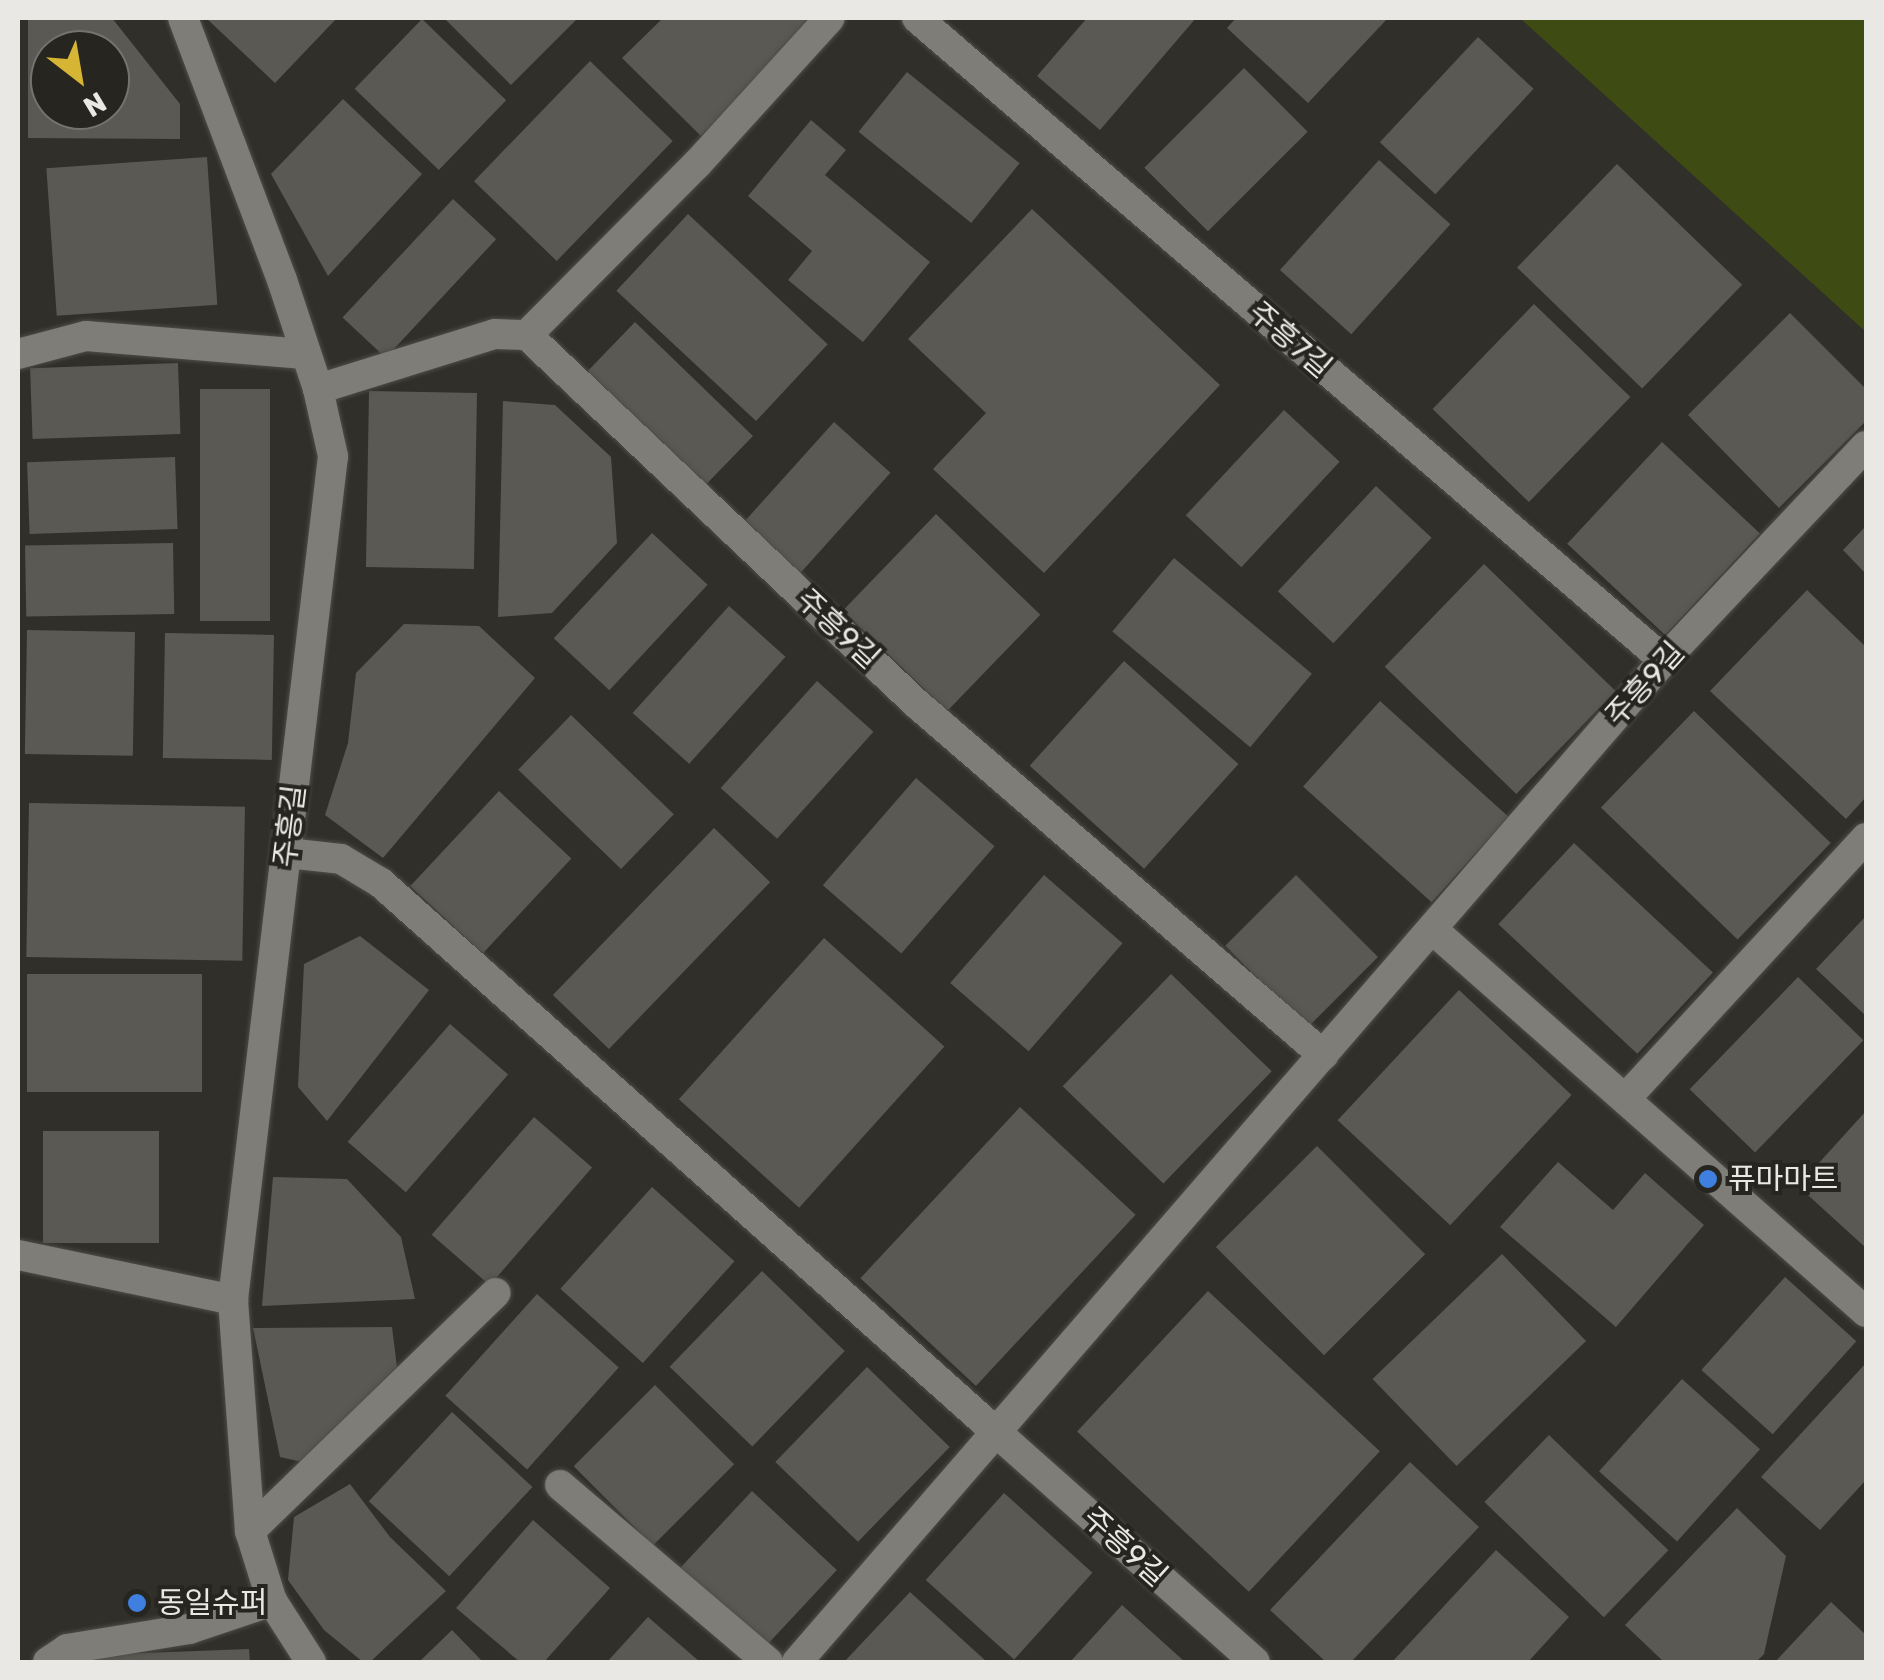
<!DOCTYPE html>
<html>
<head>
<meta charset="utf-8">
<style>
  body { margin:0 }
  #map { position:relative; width:1884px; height:1680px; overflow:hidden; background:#302f2a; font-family:Rubik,"Noto Sans KR",sans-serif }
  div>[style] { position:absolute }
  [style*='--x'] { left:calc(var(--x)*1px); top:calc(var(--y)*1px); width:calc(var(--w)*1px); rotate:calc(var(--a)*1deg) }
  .green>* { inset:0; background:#3e4c14 }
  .building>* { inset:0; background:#5b5953; transform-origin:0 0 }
  .roads { filter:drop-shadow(0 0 2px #4e4d49) drop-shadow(0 0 2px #4e4d49) }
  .service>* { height:30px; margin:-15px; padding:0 15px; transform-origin:15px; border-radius:15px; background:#7f7d77 }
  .minor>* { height:30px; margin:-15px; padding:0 15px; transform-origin:15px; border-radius:15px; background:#7f7d77 }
  .dots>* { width:28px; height:28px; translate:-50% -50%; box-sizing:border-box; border:5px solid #262520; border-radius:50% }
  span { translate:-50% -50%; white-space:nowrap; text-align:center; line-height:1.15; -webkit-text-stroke:8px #262520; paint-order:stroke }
  .street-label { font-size:30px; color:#e9e8e5 }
  .poi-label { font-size:30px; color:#e9e8e5 }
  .left { translate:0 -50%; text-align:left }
  .frame { position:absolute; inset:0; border:20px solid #e9e8e5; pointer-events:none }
  .north { position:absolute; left:30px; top:30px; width:100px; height:100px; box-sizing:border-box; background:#262520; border:2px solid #74736f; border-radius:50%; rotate:149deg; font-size:28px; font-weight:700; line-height:40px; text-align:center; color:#e9e8e5 }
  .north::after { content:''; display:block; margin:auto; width:35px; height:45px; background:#d6b534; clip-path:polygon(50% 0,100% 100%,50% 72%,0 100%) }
</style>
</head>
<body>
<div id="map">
  <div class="green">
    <i style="clip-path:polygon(1520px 18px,1866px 18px,1866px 332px)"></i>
  </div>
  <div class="building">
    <i style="clip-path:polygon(evenodd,28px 18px,112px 18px,180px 104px,180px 139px,28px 138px,28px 18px,50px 50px,110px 50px,110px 110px,50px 110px,50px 50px)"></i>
    <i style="clip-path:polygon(206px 18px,337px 18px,275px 83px)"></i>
    <i style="clip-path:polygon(444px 18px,578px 18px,511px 85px)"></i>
    <i style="clip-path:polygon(663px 18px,812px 18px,816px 22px,701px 136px,622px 58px)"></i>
    <i style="clip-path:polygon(1087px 18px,1196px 18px,1100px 130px,1037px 76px)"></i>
    <i style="clip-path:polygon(1236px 18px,1388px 18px,1308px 103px,1227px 28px)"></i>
    <i style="left:422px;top:19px;width:117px;height:97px;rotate:44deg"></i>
    <i style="left:1478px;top:37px;width:76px;height:144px;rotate:43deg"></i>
    <i style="left:590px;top:61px;width:115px;height:167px;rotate:44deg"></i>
    <i style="left:1244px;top:68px;width:90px;height:141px;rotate:45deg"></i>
    <i style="left:907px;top:72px;width:145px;height:77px;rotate:39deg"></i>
    <i style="clip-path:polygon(343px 99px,422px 174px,328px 276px,271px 174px)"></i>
    <i style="clip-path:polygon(811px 120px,846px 150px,825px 175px,930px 262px,863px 342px,788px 280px,812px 251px,748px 196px)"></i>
    <i style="left:207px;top:157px;width:148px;height:161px;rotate:86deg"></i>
    <i style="left:1379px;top:160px;width:96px;height:148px;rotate:42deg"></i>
    <i style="left:1617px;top:164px;width:174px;height:144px;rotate:44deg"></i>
    <i style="left:453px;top:199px;width:59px;height:162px;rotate:43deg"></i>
    <i style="clip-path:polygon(1032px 209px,1220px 385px,1044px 573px,933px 469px,986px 413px,908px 339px)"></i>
    <i style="left:688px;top:214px;width:191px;height:105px;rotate:43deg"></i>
    <i style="left:1534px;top:304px;width:134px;height:146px;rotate:44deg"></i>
    <i style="clip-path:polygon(1790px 313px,1866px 389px,1866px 421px,1779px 508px,1688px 415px)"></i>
    <i style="left:635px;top:322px;width:164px;height:69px;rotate:44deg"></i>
    <i style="left:178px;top:363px;width:71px;height:148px;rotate:88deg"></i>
    <i style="left:200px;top:389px;width:70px;height:232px"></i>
    <i style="left:477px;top:393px;width:176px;height:108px;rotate:91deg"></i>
    <i style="clip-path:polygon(503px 401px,555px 405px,611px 457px,617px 543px,552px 613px,498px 617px)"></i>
    <i style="left:1284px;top:410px;width:76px;height:144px;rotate:43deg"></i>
    <i style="left:834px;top:422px;width:76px;height:136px;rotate:42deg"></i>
    <i style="left:1662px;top:442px;width:134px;height:139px;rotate:43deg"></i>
    <i style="left:175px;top:457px;width:72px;height:148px;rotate:88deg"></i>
    <i style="left:1376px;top:486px;width:76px;height:144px;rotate:43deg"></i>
    <i style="left:936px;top:514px;width:145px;height:134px;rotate:44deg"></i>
    <i style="clip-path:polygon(1866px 526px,1866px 574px,1843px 550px)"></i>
    <i style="left:652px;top:533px;width:76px;height:144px;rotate:43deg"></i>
    <i style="left:173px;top:543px;width:71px;height:148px;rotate:89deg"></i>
    <i style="left:1174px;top:558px;width:180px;height:96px;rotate:40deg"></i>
    <i style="left:1484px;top:564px;width:183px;height:143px;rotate:44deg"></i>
    <i style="clip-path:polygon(1807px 590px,1866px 647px,1866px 797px,1846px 819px,1710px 691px)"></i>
    <i style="left:729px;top:606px;width:76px;height:144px;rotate:42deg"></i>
    <i style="clip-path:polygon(404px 624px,479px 626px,535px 678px,383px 858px,325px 815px,348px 743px,356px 673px)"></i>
    <i style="left:27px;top:630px;width:108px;height:124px;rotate:1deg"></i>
    <i style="left:165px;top:633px;width:109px;height:125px;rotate:1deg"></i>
    <i style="left:1124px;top:661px;width:154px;height:141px;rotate:42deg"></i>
    <i style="left:817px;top:681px;width:76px;height:144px;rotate:42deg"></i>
    <i style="left:1380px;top:701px;width:173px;height:115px;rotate:42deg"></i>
    <i style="left:1694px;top:711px;width:190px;height:134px;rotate:44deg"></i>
    <i style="left:571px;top:715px;width:143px;height:76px;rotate:44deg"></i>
    <i style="left:916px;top:778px;width:104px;height:142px;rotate:41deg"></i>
    <i style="left:499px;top:791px;width:99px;height:130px;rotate:43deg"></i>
    <i style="left:29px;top:803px;width:216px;height:154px;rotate:1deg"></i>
    <i style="left:714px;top:828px;width:78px;height:232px;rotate:44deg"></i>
    <i style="left:1574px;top:843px;width:190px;height:111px;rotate:43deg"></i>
    <i style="left:1044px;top:875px;width:104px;height:143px;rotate:41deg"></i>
    <i style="left:1296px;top:875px;width:116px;height:100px;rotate:45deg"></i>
    <i style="clip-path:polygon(1866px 916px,1866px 1016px,1816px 969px)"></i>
    <i style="clip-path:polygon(360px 936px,429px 990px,327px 1121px,298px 1087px,304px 964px)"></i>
    <i style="left:824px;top:938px;width:162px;height:217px;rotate:42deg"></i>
    <i style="left:202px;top:974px;width:118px;height:175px;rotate:90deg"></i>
    <i style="left:1171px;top:974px;width:140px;height:156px;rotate:44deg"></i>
    <i style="left:1798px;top:977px;width:91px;height:156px;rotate:44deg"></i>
    <i style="left:1459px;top:990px;width:154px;height:178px;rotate:43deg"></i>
    <i style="left:450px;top:1024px;width:77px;height:156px;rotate:41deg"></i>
    <i style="left:1020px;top:1107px;width:158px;height:234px;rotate:43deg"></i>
    <i style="clip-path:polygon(1866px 1111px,1866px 1248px,1798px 1186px)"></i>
    <i style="left:534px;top:1117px;width:77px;height:156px;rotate:41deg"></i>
    <i style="left:43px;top:1131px;width:116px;height:112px"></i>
    <i style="left:1317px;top:1146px;width:153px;height:143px;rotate:45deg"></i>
    <i style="clip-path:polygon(1558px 1162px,1613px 1210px,1645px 1173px,1704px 1225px,1616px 1327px,1500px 1227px)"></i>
    <i style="clip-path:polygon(273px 1177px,347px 1179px,401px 1237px,415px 1299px,262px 1306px)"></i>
    <i style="left:652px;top:1187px;width:111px;height:137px;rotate:42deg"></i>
    <i style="left:1502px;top:1254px;width:121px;height:180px;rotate:46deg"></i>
    <i style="left:762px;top:1271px;width:115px;height:133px;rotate:44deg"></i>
    <i style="left:1785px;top:1277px;width:96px;height:125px;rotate:42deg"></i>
    <i style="left:1208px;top:1291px;width:235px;height:192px;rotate:43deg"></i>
    <i style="left:537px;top:1294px;width:110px;height:137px;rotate:42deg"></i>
    <i style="clip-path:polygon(392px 1327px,397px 1367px,302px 1462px,280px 1457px,253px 1328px)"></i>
    <i style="clip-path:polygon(1866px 1363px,1866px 1480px,1820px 1530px,1761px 1477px)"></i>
    <i style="left:867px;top:1367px;width:115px;height:132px;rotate:44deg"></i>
    <i style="left:1682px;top:1379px;width:105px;height:124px;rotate:42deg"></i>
    <i style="left:655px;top:1385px;width:112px;height:115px;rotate:45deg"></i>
    <i style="left:452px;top:1412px;width:110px;height:122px;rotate:43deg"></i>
    <i style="left:1549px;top:1435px;width:166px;height:93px;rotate:44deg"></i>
    <i style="clip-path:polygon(1410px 1462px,1479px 1527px,1351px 1662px,1326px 1662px,1270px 1610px)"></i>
    <i style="clip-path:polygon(350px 1484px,390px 1537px,446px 1591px,370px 1662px,363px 1662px,324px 1630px,288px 1580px,294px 1517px)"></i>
    <i style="left:752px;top:1491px;width:116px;height:107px;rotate:43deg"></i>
    <i style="left:1004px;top:1493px;width:119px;height:117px;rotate:42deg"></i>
    <i style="clip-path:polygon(1737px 1508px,1786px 1556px,1764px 1654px,1756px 1662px,1664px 1662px,1625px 1625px)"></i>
    <i style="clip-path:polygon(533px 1520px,610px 1588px,544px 1662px,520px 1662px,456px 1608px)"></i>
    <i style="clip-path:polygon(1496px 1550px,1569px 1617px,1528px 1662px,1392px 1662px)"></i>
    <i style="clip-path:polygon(910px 1592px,987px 1662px,844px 1662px)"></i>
    <i style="clip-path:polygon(1831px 1602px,1866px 1635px,1866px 1662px,1775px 1662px)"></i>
    <i style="clip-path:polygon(1122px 1605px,1185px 1662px,1070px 1662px)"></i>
    <i style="clip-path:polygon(648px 1617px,700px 1662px,607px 1662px)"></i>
    <i style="clip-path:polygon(452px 1630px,483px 1662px,419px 1662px)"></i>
    <i style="clip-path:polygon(249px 1649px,250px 1662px,91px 1662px,91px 1655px)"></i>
  </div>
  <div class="roads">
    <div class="service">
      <i style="--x:527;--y:335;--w:241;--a:-45.2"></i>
      <i style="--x:697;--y:164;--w:197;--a:-47.7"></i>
      <i style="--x:18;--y:354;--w:70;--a:-14.8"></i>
      <i style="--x:86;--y:336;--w:219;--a:4.7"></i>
      <i style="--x:318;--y:389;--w:185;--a:-17.3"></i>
      <i style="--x:495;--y:334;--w:32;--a:2"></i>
      <i style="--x:527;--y:335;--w:537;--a:43.42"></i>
      <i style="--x:917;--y:704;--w:537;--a:40.84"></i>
      <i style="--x:287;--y:853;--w:54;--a:6.3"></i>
      <i style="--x:341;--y:859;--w:47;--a:31"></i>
      <i style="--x:381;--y:883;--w:824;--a:41.75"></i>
      <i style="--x:1432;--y:929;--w:579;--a:41.43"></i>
      <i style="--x:1625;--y:1099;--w:355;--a:-47.3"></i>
      <i style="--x:560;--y:1485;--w:273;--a:40.4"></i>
      <i style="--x:250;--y:1531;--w:342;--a:-44.1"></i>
      <i style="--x:48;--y:1662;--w:23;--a:-34"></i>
      <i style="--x:67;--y:1649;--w:124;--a:-9.3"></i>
      <i style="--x:189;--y:1629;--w:88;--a:-18.6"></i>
    </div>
    <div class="minor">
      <i style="--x:183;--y:18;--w:280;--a:69.3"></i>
      <i style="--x:282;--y:280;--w:115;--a:71.7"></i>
      <i style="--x:318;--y:389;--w:69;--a:77.4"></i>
      <i style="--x:333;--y:456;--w:850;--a:96.76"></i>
      <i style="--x:233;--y:1300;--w:232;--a:85.8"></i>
      <i style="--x:250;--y:1531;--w:73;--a:72.6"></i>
      <i style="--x:272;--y:1601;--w:72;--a:57.4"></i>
      <i style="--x:917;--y:18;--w:985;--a:40.68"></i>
      <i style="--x:18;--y:1255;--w:220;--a:11.8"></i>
      <i style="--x:996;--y:1432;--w:346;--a:41.6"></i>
      <i style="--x:797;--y:1662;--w:1325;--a:-49.13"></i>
      <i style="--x:1664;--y:660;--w:294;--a:-46.7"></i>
    </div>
  </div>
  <div class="dots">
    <i style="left:1708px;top:1179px;background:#3f7fe0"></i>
    <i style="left:137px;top:1603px;background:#3f7fe0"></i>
  </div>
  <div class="street-label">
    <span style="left:1290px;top:340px;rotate:41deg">주흥7길</span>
    <span style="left:838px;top:629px;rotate:43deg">주흥9길</span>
    <span style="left:1645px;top:684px;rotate:-48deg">주흥9길</span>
    <span style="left:290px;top:826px;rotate:-83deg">주흥길</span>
    <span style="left:1125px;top:1547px;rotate:42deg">주흥9길</span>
  </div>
  <div class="poi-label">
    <span class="left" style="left:1728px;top:1179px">퓨마마트</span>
    <span class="left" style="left:157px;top:1603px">동일슈퍼</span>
  </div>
  <div class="frame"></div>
  <div class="north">N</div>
</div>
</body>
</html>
